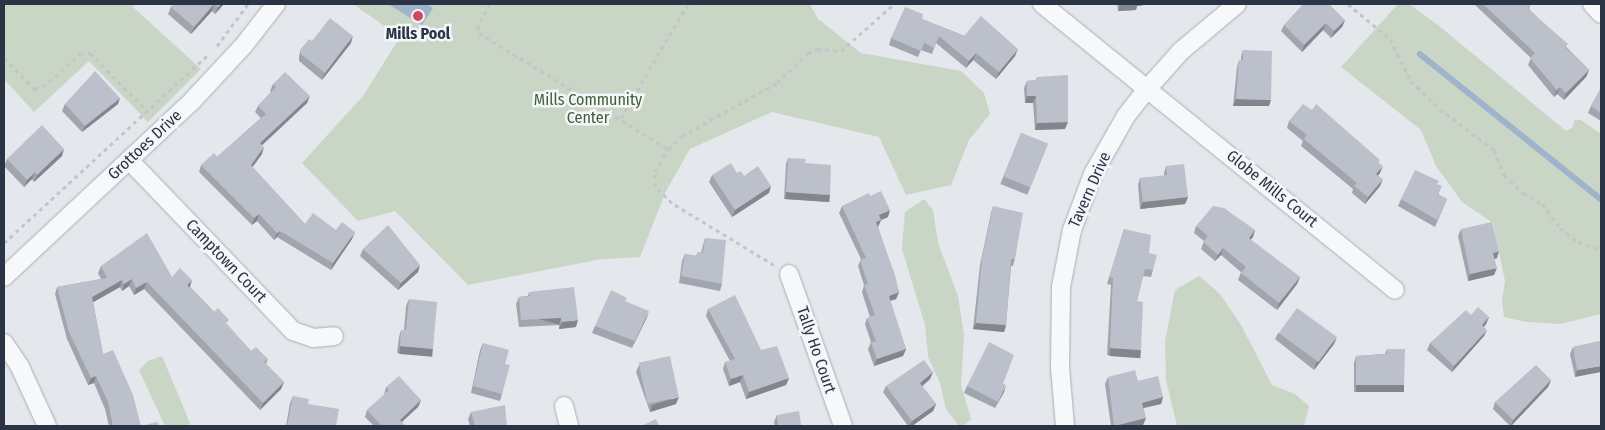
<!DOCTYPE html>
<html>
<head>
<meta charset="utf-8">
<style>
  body { margin:0 }
  #map { position:relative; width:1605px; height:430px; overflow:hidden; background:#e4e7ec; font-family:"Fira Sans Condensed",sans-serif }
  div>[style] { position:absolute }
  [style*='--x'] { left:calc(var(--x)*1px); top:calc(var(--y)*1px); width:calc(var(--w)*1px); rotate:calc(var(--a)*1deg) }
  .green>* { inset:0; background:#c9d6c5 }
  .water>* { inset:0; background:#9fb4cc }
  .stream>* { height:5.5px; margin:-2.75px; padding:0 2.75px; transform-origin:2.75px; border-radius:2.75px; background:#9fb4cc }
  .path>* { height:3px; margin-top:-1.5px; transform-origin:0; background:repeating-linear-gradient(90deg,#c2c5cb 0 4px,transparent 0 8px) }
  .roads { filter:drop-shadow(0 0 1px #a9aeb7) drop-shadow(0 0 1px #a9aeb7) }
  .street>* { height:18px; margin:-9px; padding:0 9px; transform-origin:9px; border-radius:9px; background:#f7f8fa }
  .wall>* { inset:0; background:#a1a5ae; transform-origin:0 0 }
  .shaded-wall>* { inset:0; background:#83868d; transform-origin:0 0 }
  .building>* { inset:0; background:#bbc0ca; transform-origin:0 0 }
  .dots>* { width:14px; height:14px; translate:-50% -50%; box-sizing:border-box; border:2px solid #f4f6f9; border-radius:50% }
  span { translate:-50% -50%; white-space:nowrap; text-align:center; line-height:1.15; -webkit-text-stroke:5px #f4f6f9; paint-order:stroke }
  .poi-label { font-size:16px; color:#2b3445; font-weight:700 }
  .park-label { font-size:16px; color:#3f6138 }
  .street-label { font-size:16px; color:#2b3445 }
  .frame { position:absolute; inset:0; border:5px solid #2b3445; pointer-events:none }
</style>
</head>
<body>
<div id="map">
  <div class="green">
    <i style="clip-path:polygon(4px 4px,135px 4px,133px 7px,201px 69px,148px 122px,89px 61px,34px 112px,4px 79px)"></i>
    <i style="clip-path:polygon(353px 4px,810px 4px,818px 19px,861px 53px,961px 71px,984px 93px,990px 114px,969px 140px,951px 185px,906px 195px,879px 137px,772px 112px,690px 149px,666px 191px,640px 257px,602px 259px,468px 285px,395px 211px,358px 221px,302px 163px,363px 96px,400px 37px)"></i>
    <i style="clip-path:polygon(1398px 4px,1409px 4px,1438px 25px,1566px 131px,1573px 127px,1574px 120px,1581px 120px,1601px 134px,1601px 314px,1560px 324px,1526px 322px,1504px 317px,1502px 300px,1505px 281px,1493px 223px,1462px 202px,1436px 166px,1421px 130px,1341px 67px)"></i>
    <i style="clip-path:polygon(924px 199px,933px 210px,938px 243px,958px 296px,964px 335px,961px 385px,971px 419px,963px 426px,959px 426px,946px 409px,940px 383px,928px 357px,925px 325px,902px 249px,905px 212px)"></i>
    <i style="clip-path:polygon(1199px 276px,1220px 294px,1241px 325px,1272px 385px,1295px 394px,1309px 406px,1304px 426px,1177px 426px,1166px 380px,1165px 341px,1175px 290px)"></i>
    <i style="clip-path:polygon(162px 356px,183px 406px,191px 426px,165px 426px,139px 370px,148px 361px)"></i>
  </div>
  <div class="water">
    <i style="clip-path:polygon(388px 4px,427px 4px,433px 8px,422px 25px)"></i>
  </div>
  <div class="stream">
    <i style="--x:1420;--y:54;--w:232;--a:38.7"></i>
  </div>
  <div class="path">
    <i style="--x:490;--y:4;--w:25;--a:119"></i>
    <i style="--x:478;--y:26;--w:7;--a:82"></i>
    <i style="--x:479;--y:33;--w:222;--a:31.5"></i>
    <i style="--x:1348;--y:4;--w:55;--a:39.8"></i>
    <i style="--x:1390;--y:39;--w:47;--a:63.4"></i>
    <i style="--x:1411;--y:81;--w:40;--a:44"></i>
    <i style="--x:1440;--y:109;--w:68;--a:37.2"></i>
    <i style="--x:1494;--y:150;--w:27;--a:68"></i>
    <i style="--x:1504;--y:175;--w:26;--a:43"></i>
    <i style="--x:1523;--y:193;--w:22;--a:30"></i>
    <i style="--x:1542;--y:204;--w:30;--a:53"></i>
    <i style="--x:1560;--y:228;--w:23;--a:38"></i>
    <i style="--x:1578;--y:242;--w:24;--a:19"></i>
    <i style="--x:217;--y:46;--w:52;--a:-53.6"></i>
    <i style="--x:4;--y:58;--w:43;--a:45.9"></i>
    <i style="--x:34;--y:89;--w:9;--a:-13"></i>
    <i style="--x:43;--y:87;--w:50;--a:-41.7"></i>
    <i style="--x:80;--y:54;--w:10;--a:-6"></i>
    <i style="--x:90;--y:53;--w:81;--a:45.5"></i>
    <i style="--x:621;--y:118;--w:132;--a:-59.6"></i>
    <i style="--x:4;--y:243;--w:276;--a:-42.7"></i>
    <i style="--x:774;--y:265;--w:119;--a:-148.7"></i>
    <i style="--x:672;--y:203;--w:24;--a:-135"></i>
    <i style="--x:655;--y:186;--w:14;--a:-90"></i>
    <i style="--x:655;--y:172;--w:26;--a:-61"></i>
    <i style="--x:668;--y:149;--w:19;--a:-43"></i>
    <i style="--x:682;--y:136;--w:109;--a:-29.2"></i>
    <i style="--x:777;--y:83;--w:43;--a:-44.1"></i>
    <i style="--x:808;--y:53;--w:10;--a:-24"></i>
    <i style="--x:817;--y:49;--w:24;--a:5"></i>
    <i style="--x:841;--y:51;--w:71;--a:-41.6"></i>
  </div>
  <div class="roads">
    <div class="street">
      <i style="--x:1042;--y:4;--w:454;--a:39"></i>
      <i style="--x:1592;--y:4;--w:13;--a:48"></i>
      <i style="--x:129;--y:160;--w:237;--a:46.2"></i>
      <i style="--x:293;--y:331;--w:21;--a:19"></i>
      <i style="--x:313;--y:338;--w:21;--a:-5"></i>
      <i style="--x:789;--y:274;--w:161;--a:70.4"></i>
      <i style="--x:4;--y:277;--w:258;--a:-43.1"></i>
      <i style="--x:192;--y:101;--w:76;--a:-47.1"></i>
      <i style="--x:244;--y:45;--w:52;--a:-52"></i>
      <i style="--x:4;--y:343;--w:29;--a:56"></i>
      <i style="--x:20;--y:367;--w:65;--a:65.4"></i>
      <i style="--x:564;--y:406;--w:21;--a:76"></i>
      <i style="--x:1065;--y:426;--w:58;--a:-94.9"></i>
      <i style="--x:1060;--y:368;--w:81;--a:-89.3"></i>
      <i style="--x:1061;--y:287;--w:58;--a:-79.1"></i>
      <i style="--x:1072;--y:230;--w:60;--a:-69.4"></i>
      <i style="--x:1093;--y:174;--w:67;--a:-60.4"></i>
      <i style="--x:1126;--y:116;--w:36;--a:-52"></i>
      <i style="--x:1148;--y:88;--w:50;--a:-48.3"></i>
      <i style="--x:1181;--y:51;--w:73;--a:-40"></i>
    </div>
  </div>
  <div class="wall">
    <i style="clip-path:polygon(171px 4px,224px 4px,215px 14px,212px 11px,191px 34px,168px 14px,171px 7px,173px 5px)"></i>
    <i style="clip-path:polygon(1117px 4px,1151px 4px,1137px 6px,1136px 10px,1118px 11px)"></i>
    <i style="clip-path:polygon(1474px 4px,1530px 4px,1529px 9px,1589px 70px,1586px 77px,1564px 100px,1557px 94px,1554px 97px,1528px 65px,1531px 58px)"></i>
    <i style="clip-path:polygon(922px 19px,1015px 56px,996px 79px,973px 60px,966px 68px,936px 43px,932px 54px,921px 50px,918px 57px,889px 45px,891px 38px)"></i>
    <i style="clip-path:polygon(1345px 20px,1342px 27px,1331px 38px,1323px 30px,1302px 52px,1281px 31px,1284px 25px)"></i>
    <i style="clip-path:polygon(312px 41px,351px 43px,322px 80px,299px 61px,299px 56px,301px 49px)"></i>
    <i style="clip-path:polygon(1243px 50px,1269px 106px,1233px 106px,1237px 67px,1239px 60px,1241px 60px,1241px 57px)"></i>
    <i style="clip-path:polygon(1037px 77px,1065px 129px,1035px 130px,1033px 103px,1025px 103px,1024px 88px,1027px 81px,1036px 80px)"></i>
    <i style="clip-path:polygon(273px 84px,307px 103px,262px 145px,262px 154px,252px 167px,305px 224px,336px 230px,352px 239px,331px 270px,277px 237px,274px 240px,257px 221px,252px 225px,199px 172px,201px 165px,217px 157px,261px 118px,255px 112px,258px 106px,271px 92px,270px 91px)"></i>
    <i style="clip-path:polygon(1601px 88px,1601px 121px,1588px 113px,1591px 106px)"></i>
    <i style="clip-path:polygon(65px 104px,118px 104px,82px 132px,62px 111px)"></i>
    <i style="clip-path:polygon(1312px 110px,1379px 163px,1380px 173px,1378px 175px,1380px 186px,1365px 204px,1352px 193px,1353px 189px,1301px 146px,1303px 141px,1287px 128px,1289px 121px)"></i>
    <i style="left:1021px;top:133px;width:29px;height:55px;rotate:22deg"></i>
    <i style="clip-path:polygon(62px 156px,34px 182px,32px 179px,24px 187px,4px 166px,7px 159px)"></i>
    <i style="clip-path:polygon(788px 158px,805px 163px,830px 195px,827px 202px,784px 199px,786px 164px)"></i>
    <i style="clip-path:polygon(1166px 166px,1188px 197px,1185px 204px,1140px 209px,1138px 185px,1140px 178px,1164px 176px,1164px 173px)"></i>
    <i style="clip-path:polygon(737px 173px,744px 176px,769px 193px,732px 217px,709px 182px,712px 175px)"></i>
    <i style="clip-path:polygon(1437px 184px,1439px 195px,1447px 199px,1435px 227px,1398px 206px,1401px 199px)"></i>
    <i style="clip-path:polygon(870px 196px,888px 217px,881px 220px,878px 227px,899px 292px,896px 299px,890px 301px,906px 349px,903px 356px,874px 366px,868px 349px,871px 342px,865px 324px,867px 318px,870px 317px,862px 292px,864px 285px,858px 266px,861px 259px,839px 213px,842px 206px)"></i>
    <i style="clip-path:polygon(993px 206px,1015px 259px,1013px 266px,1011px 266px,1006px 325px,1004px 332px,973px 329px,980px 265px,991px 213px)"></i>
    <i style="clip-path:polygon(1196px 226px,1255px 230px,1253px 237px,1250px 240px,1300px 277px,1297px 284px,1277px 310px,1238px 280px,1241px 272px,1221px 255px,1215px 261px,1201px 249px,1204px 241px,1194px 233px)"></i>
    <i style="clip-path:polygon(1124px 229px,1149px 253px,1153px 270px,1151px 277px,1143px 276px,1137px 301px,1139px 357px,1107px 355px,1111px 285px,1107px 284px)"></i>
    <i style="clip-path:polygon(1461px 229px,1497px 258px,1495px 259px,1494px 275px,1468px 281px,1458px 236px)"></i>
    <i style="clip-path:polygon(705px 238px,722px 284px,720px 291px,679px 283px,682px 261px,685px 254px,696px 256px,698px 252px,701px 253px,703px 245px)"></i>
    <i style="clip-path:polygon(363px 249px,418px 272px,398px 290px,360px 256px)"></i>
    <i style="clip-path:polygon(101px 266px,172px 277px,190px 287px,227px 325px,251px 351px,268px 359px,266px 364px,284px 382px,281px 389px,260px 410px,144px 289px,134px 295px,129px 286px,122px 291px,120px 287px,93px 302px,103px 354px,141px 426px,109px 426px,105px 409px,94px 383px,88px 385px,67px 339px,55px 294px,57px 287px,101px 279px,98px 273px)"></i>
    <i style="clip-path:polygon(529px 292px,576px 327px,559px 329px,559px 325px,519px 327px,516px 304px,519px 297px,528px 296px)"></i>
    <i style="clip-path:polygon(409px 299px,433px 349px,430px 356px,397px 353px,399px 337px,401px 330px,404px 330px,406px 306px)"></i>
    <i style="clip-path:polygon(625px 301px,647px 317px,632px 348px,592px 333px,595px 326px)"></i>
    <i style="clip-path:polygon(708px 309px,761px 350px,789px 378px,786px 385px,746px 399px,740px 382px,729px 386px,723px 369px,725px 362px,730px 361px,706px 316px)"></i>
    <i style="clip-path:polygon(1471px 315px,1489px 317px,1486px 324px,1484px 327px,1484px 336px,1452px 372px,1427px 350px,1430px 343px)"></i>
    <i style="clip-path:polygon(1278px 333px,1334px 344px,1314px 370px,1275px 339px)"></i>
    <i style="clip-path:polygon(1601px 341px,1575px 377px,1570px 354px,1573px 347px)"></i>
    <i style="clip-path:polygon(483px 343px,505px 364px,502px 394px,500px 401px,471px 393px,480px 350px)"></i>
    <i style="clip-path:polygon(1387px 349px,1402px 392px,1354px 392px,1354px 363px,1356px 356px,1385px 354px)"></i>
    <i style="clip-path:polygon(639px 365px,676px 404px,650px 412px,636px 372px)"></i>
    <i style="clip-path:polygon(933px 372px,930px 379px,922px 386px,936px 404px,933px 411px,912px 426px,908px 426px,883px 392px,886px 386px)"></i>
    <i style="clip-path:polygon(1108px 377px,1138px 381px,1163px 397px,1161px 404px,1143px 408px,1146px 418px,1143px 425px,1137px 426px,1111px 426px,1105px 384px)"></i>
    <i style="clip-path:polygon(1551px 380px,1548px 387px,1511px 426px,1510px 426px,1493px 409px,1495px 402px)"></i>
    <i style="clip-path:polygon(1003px 384px,1004px 392px,995px 408px,964px 393px,967px 386px)"></i>
    <i style="clip-path:polygon(386px 387px,421px 400px,418px 407px,402px 422px,405px 426px,374px 426px,365px 417px,367px 410px,384px 395px)"></i>
    <i style="clip-path:polygon(293px 396px,308px 404px,336px 426px,286px 426px,290px 403px)"></i>
    <i style="clip-path:polygon(471px 412px,507px 426px,470px 426px,468px 419px)"></i>
    <i style="clip-path:polygon(777px 415px,801px 425px,804px 426px,775px 426px,774px 422px)"></i>
  </div>
  <div class="shaded-wall">
    <i style="clip-path:polygon(214px 4px,212px 11px,191px 34px,194px 27px)"></i>
    <i style="clip-path:polygon(221px 4px,224px 4px,215px 14px,218px 7px)"></i>
    <i style="clip-path:polygon(1120px 4px,1151px 4px,1137px 6px,1136px 10px,1118px 11px)"></i>
    <i style="clip-path:polygon(1345px 20px,1342px 27px,1331px 38px,1334px 31px)"></i>
    <i style="clip-path:polygon(1326px 23px,1323px 30px,1302px 52px,1304px 45px)"></i>
    <i style="clip-path:polygon(353px 36px,351px 43px,322px 80px,325px 73px)"></i>
    <i style="clip-path:polygon(1018px 49px,1015px 56px,996px 79px,999px 72px)"></i>
    <i style="clip-path:polygon(976px 53px,973px 60px,966px 68px,969px 61px)"></i>
    <i style="clip-path:polygon(1589px 70px,1586px 77px,1564px 100px,1566px 93px)"></i>
    <i style="clip-path:polygon(1560px 87px,1557px 94px,1554px 97px,1557px 90px)"></i>
    <i style="clip-path:polygon(310px 96px,307px 103px,258px 149px,260px 143px)"></i>
    <i style="clip-path:polygon(1027px 96px,1036px 96px,1033px 103px,1025px 103px)"></i>
    <i style="clip-path:polygon(120px 98px,118px 104px,82px 132px,85px 126px)"></i>
    <i style="clip-path:polygon(1236px 99px,1271px 100px,1269px 106px,1233px 106px)"></i>
    <i style="clip-path:polygon(1068px 122px,1065px 129px,1035px 130px,1037px 123px)"></i>
    <i style="clip-path:polygon(264px 147px,262px 154px,249px 172px,251px 165px)"></i>
    <i style="clip-path:polygon(64px 149px,62px 156px,34px 182px,37px 175px)"></i>
    <i style="clip-path:polygon(1383px 166px,1380px 173px,1374px 181px,1376px 174px)"></i>
    <i style="clip-path:polygon(35px 172px,32px 179px,24px 187px,27px 180px)"></i>
    <i style="clip-path:polygon(1383px 179px,1380px 186px,1365px 204px,1368px 197px)"></i>
    <i style="clip-path:polygon(771px 186px,769px 193px,732px 217px,735px 210px)"></i>
    <i style="left:786px;top:192px;width:44px;height:7px;rotate:4deg"></i>
    <i style="clip-path:polygon(1188px 197px,1185px 204px,1140px 209px,1143px 202px)"></i>
    <i style="clip-path:polygon(890px 210px,888px 217px,881px 220px,878px 227px,874px 229px,879px 215px)"></i>
    <i style="clip-path:polygon(259px 214px,257px 221px,252px 225px,254px 218px)"></i>
    <i style="clip-path:polygon(1255px 230px,1253px 237px,1246px 245px,1249px 238px)"></i>
    <i style="clip-path:polygon(280px 231px,277px 237px,274px 240px,277px 233px)"></i>
    <i style="clip-path:polygon(355px 232px,352px 239px,331px 270px,333px 263px)"></i>
    <i style="clip-path:polygon(1223px 248px,1221px 255px,1215px 261px,1218px 255px)"></i>
    <i style="clip-path:polygon(1499px 251px,1497px 258px,1491px 260px,1493px 253px)"></i>
    <i style="clip-path:polygon(420px 265px,418px 272px,398px 290px,401px 283px)"></i>
    <i style="clip-path:polygon(1497px 268px,1494px 275px,1468px 281px,1470px 274px)"></i>
    <i style="clip-path:polygon(1300px 277px,1297px 284px,1277px 310px,1279px 303px)"></i>
    <i style="clip-path:polygon(132px 279px,129px 286px,122px 291px,124px 284px)"></i>
    <i style="clip-path:polygon(122px 280px,120px 287px,90px 304px,92px 297px)"></i>
    <i style="clip-path:polygon(192px 280px,190px 287px,185px 292px,187px 285px)"></i>
    <i style="clip-path:polygon(147px 282px,144px 289px,134px 295px,136px 288px)"></i>
    <i style="clip-path:polygon(899px 292px,896px 299px,886px 302px,889px 296px)"></i>
    <i style="clip-path:polygon(649px 311px,647px 317px,632px 348px,635px 341px)"></i>
    <i style="clip-path:polygon(1489px 317px,1486px 324px,1479px 332px,1482px 325px)"></i>
    <i style="left:561px;top:318px;width:7px;height:40px;rotate:106deg"></i>
    <i style="clip-path:polygon(578px 320px,576px 327px,559px 329px,562px 322px)"></i>
    <i style="clip-path:polygon(976px 323px,1006px 325px,1004px 332px,973px 329px)"></i>
    <i style="clip-path:polygon(1487px 330px,1484px 336px,1452px 372px,1454px 366px)"></i>
    <i style="clip-path:polygon(1337px 337px,1334px 344px,1314px 370px,1316px 363px)"></i>
    <i style="left:400px;top:346px;width:33px;height:8px;rotate:5deg"></i>
    <i style="left:1110px;top:348px;width:31px;height:8px;rotate:4deg"></i>
    <i style="clip-path:polygon(906px 349px,903px 356px,874px 366px,877px 359px)"></i>
    <i style="clip-path:polygon(1601px 366px,1601px 372px,1575px 377px,1577px 370px)"></i>
    <i style="clip-path:polygon(933px 372px,930px 379px,918px 390px,920px 383px)"></i>
    <i style="clip-path:polygon(743px 375px,740px 382px,729px 386px,731px 379px)"></i>
    <i style="clip-path:polygon(96px 376px,94px 383px,88px 385px,91px 378px)"></i>
    <i style="clip-path:polygon(789px 378px,786px 385px,746px 399px,749px 392px)"></i>
    <i style="clip-path:polygon(1551px 380px,1548px 387px,1511px 426px,1513px 420px)"></i>
    <i style="clip-path:polygon(284px 382px,281px 389px,260px 410px,263px 403px)"></i>
    <i style="clip-path:polygon(1006px 385px,1004px 392px,995px 408px,998px 402px)"></i>
    <i style="left:1356px;top:385px;width:48px;height:7px"></i>
    <i style="clip-path:polygon(679px 397px,676px 404px,650px 412px,652px 405px)"></i>
    <i style="clip-path:polygon(1163px 397px,1161px 404px,1139px 409px,1142px 403px)"></i>
    <i style="clip-path:polygon(421px 400px,418px 407px,397px 426px,400px 420px)"></i>
    <i style="clip-path:polygon(936px 404px,933px 411px,912px 426px,910px 426px,912px 421px)"></i>
    <i style="clip-path:polygon(1146px 418px,1143px 425px,1137px 426px,1114px 426px)"></i>
  </div>
  <div class="building">
    <i style="clip-path:polygon(174px 4px,221px 4px,218px 7px,214px 4px,194px 27px,171px 7px)"></i>
    <i style="clip-path:polygon(1303px 4px,1329px 4px,1345px 20px,1334px 31px,1326px 23px,1304px 45px,1284px 25px)"></i>
    <i style="clip-path:polygon(1483px 4px,1530px 4px,1531px 5px,1527px 8px,1568px 44px,1565px 47px,1589px 70px,1566px 93px,1560px 87px,1557px 90px,1530px 58px,1535px 53px)"></i>
    <i style="clip-path:polygon(905px 7px,923px 14px,922px 19px,964px 36px,981px 16px,1018px 49px,999px 72px,976px 53px,969px 61px,939px 36px,934px 48px,924px 43px,921px 51px,891px 38px)"></i>
    <i style="clip-path:polygon(330px 18px,353px 36px,325px 73px,301px 54px,301px 49px,309px 39px,312px 41px)"></i>
    <i style="clip-path:polygon(1243px 50px,1272px 51px,1271px 100px,1236px 99px,1239px 60px,1243px 60px)"></i>
    <i style="clip-path:polygon(95px 71px,120px 98px,85px 126px,65px 104px)"></i>
    <i style="clip-path:polygon(285px 72px,310px 96px,260px 143px,264px 147px,251px 165px,305px 224px,313px 213px,336px 230px,342px 222px,355px 232px,333px 263px,280px 231px,277px 233px,259px 214px,254px 218px,201px 165px,214px 153px,217px 157px,266px 114px,258px 106px,276px 87px,273px 84px)"></i>
    <i style="clip-path:polygon(1068px 75px,1068px 122px,1037px 123px,1036px 96px,1027px 96px,1027px 81px,1037px 80px,1037px 77px)"></i>
    <i style="clip-path:polygon(1601px 88px,1601px 113px,1591px 106px)"></i>
    <i style="clip-path:polygon(1303px 104px,1312px 110px,1316px 104px,1380px 160px,1378px 162px,1383px 166px,1376px 174px,1383px 179px,1368px 197px,1354px 186px,1357px 183px,1304px 139px,1307px 135px,1289px 121px)"></i>
    <i style="clip-path:polygon(42px 125px,64px 149px,37px 175px,35px 172px,27px 180px,7px 159px)"></i>
    <i style="left:1021px;top:133px;width:29px;height:47px;rotate:22deg"></i>
    <i style="clip-path:polygon(788px 158px,806px 159px,805px 163px,831px 165px,830px 195px,786px 192px)"></i>
    <i style="clip-path:polygon(731px 163px,737px 173px,741px 171px,744px 176px,758px 166px,771px 186px,735px 210px,712px 175px)"></i>
    <i style="clip-path:polygon(1184px 164px,1188px 197px,1143px 202px,1140px 178px,1167px 175px,1166px 166px)"></i>
    <i style="clip-path:polygon(1415px 170px,1439px 181px,1437px 184px,1442px 186px,1438px 195px,1447px 199px,1437px 220px,1401px 199px)"></i>
    <i style="clip-path:polygon(881px 191px,890px 210px,879px 215px,881px 220px,876px 222px,895px 275px,899px 292px,889px 296px,906px 349px,877px 359px,871px 343px,876px 341px,867px 318px,875px 315px,864px 285px,868px 284px,860px 260px,866px 258px,842px 206px,869px 193px,870px 196px)"></i>
    <i style="clip-path:polygon(993px 206px,1023px 213px,1015px 259px,1011px 259px,1006px 325px,976px 323px,982px 258px)"></i>
    <i style="clip-path:polygon(1213px 206px,1224px 208px,1255px 230px,1249px 238px,1300px 277px,1279px 303px,1241px 273px,1246px 267px,1223px 248px,1218px 255px,1203px 242px,1208px 236px,1196px 226px)"></i>
    <i style="clip-path:polygon(1492px 222px,1499px 251px,1493px 253px,1497px 268px,1470px 274px,1461px 229px)"></i>
    <i style="clip-path:polygon(388px 225px,420px 265px,401px 283px,363px 249px)"></i>
    <i style="clip-path:polygon(1124px 229px,1151px 235px,1149px 253px,1157px 255px,1153px 270px,1145px 269px,1137px 301px,1143px 302px,1141px 350px,1110px 348px,1113px 278px,1109px 277px)"></i>
    <i style="clip-path:polygon(147px 233px,172px 277px,180px 268px,192px 280px,187px 285px,214px 312px,218px 308px,229px 320px,226px 323px,251px 351px,256px 347px,268px 359px,264px 362px,284px 382px,263px 403px,147px 282px,136px 288px,132px 279px,124px 284px,122px 280px,92px 297px,103px 354px,113px 350px,133px 395px,141px 426px,113px 426px,108px 402px,96px 376px,91px 378px,69px 332px,57px 287px,107px 278px,101px 266px)"></i>
    <i style="clip-path:polygon(705px 238px,726px 240px,722px 284px,681px 276px,685px 254px,697px 256px,698px 252px,703px 253px)"></i>
    <i style="clip-path:polygon(574px 287px,578px 320px,562px 322px,561px 318px,521px 320px,519px 297px,530px 296px,529px 292px)"></i>
    <i style="clip-path:polygon(611px 290px,627px 298px,625px 301px,649px 311px,635px 341px,595px 326px)"></i>
    <i style="clip-path:polygon(735px 295px,761px 350px,777px 346px,789px 378px,749px 392px,743px 375px,731px 379px,725px 362px,735px 359px,708px 309px)"></i>
    <i style="clip-path:polygon(409px 299px,437px 302px,433px 349px,400px 346px,401px 330px,406px 330px)"></i>
    <i style="clip-path:polygon(1478px 307px,1489px 317px,1482px 325px,1487px 330px,1454px 366px,1430px 343px,1466px 310px,1471px 315px)"></i>
    <i style="left:1297px;top:308px;width:49px;height:31px;rotate:36deg"></i>
    <i style="clip-path:polygon(1601px 341px,1601px 366px,1577px 370px,1573px 347px)"></i>
    <i style="clip-path:polygon(989px 342px,1014px 355px,1003px 384px,1006px 385px,998px 402px,967px 386px)"></i>
    <i style="clip-path:polygon(483px 343px,509px 350px,505px 364px,510px 365px,502px 394px,473px 386px)"></i>
    <i style="clip-path:polygon(1387px 349px,1405px 349px,1404px 385px,1356px 385px,1356px 356px,1387px 354px)"></i>
    <i style="left:670px;top:356px;width:42px;height:32px;rotate:78deg"></i>
    <i style="clip-path:polygon(924px 360px,933px 372px,920px 383px,936px 404px,912px 421px,886px 386px)"></i>
    <i style="clip-path:polygon(1536px 365px,1551px 380px,1513px 420px,1495px 402px)"></i>
    <i style="clip-path:polygon(1135px 370px,1138px 381px,1158px 376px,1163px 397px,1142px 403px,1146px 418px,1114px 426px,1108px 377px)"></i>
    <i style="clip-path:polygon(399px 376px,421px 400px,400px 420px,405px 426px,382px 426px,367px 410px,389px 390px,386px 387px)"></i>
    <i style="clip-path:polygon(293px 396px,309px 399px,308px 404px,339px 409px,336px 426px,287px 426px)"></i>
    <i style="clip-path:polygon(505px 405px,507px 426px,475px 426px,471px 412px)"></i>
    <i style="clip-path:polygon(799px 411px,801px 425px,804px 425px,804px 426px,778px 426px,777px 415px)"></i>
    <i style="clip-path:polygon(656px 419px,659px 426px,641px 426px)"></i>
    <i style="clip-path:polygon(157px 422px,160px 426px,141px 426px)"></i>
  </div>
  <div class="dots">
    <i style="left:418px;top:16px;background:#d1495b"></i>
  </div>
  <div class="poi-label">
    <span style="left:418px;top:34px">Mills Pool</span>
  </div>
  <div class="park-label">
    <span style="left:588px;top:109px">Mills Community<br>Center</span>
  </div>
  <div class="street-label">
    <span style="left:145px;top:145px;rotate:-43deg">Grottoes Drive</span>
    <span style="left:1272px;top:189px;rotate:39deg">Globe Mills Court</span>
    <span style="left:1090px;top:190px;rotate:-66deg">Tavern Drive</span>
    <span style="left:226px;top:261px;rotate:46deg">Camptown Court</span>
    <span style="left:816px;top:350px;rotate:71deg">Tally Ho Court</span>
  </div>
  <div class="frame"></div>
</div>
</body>
</html>
